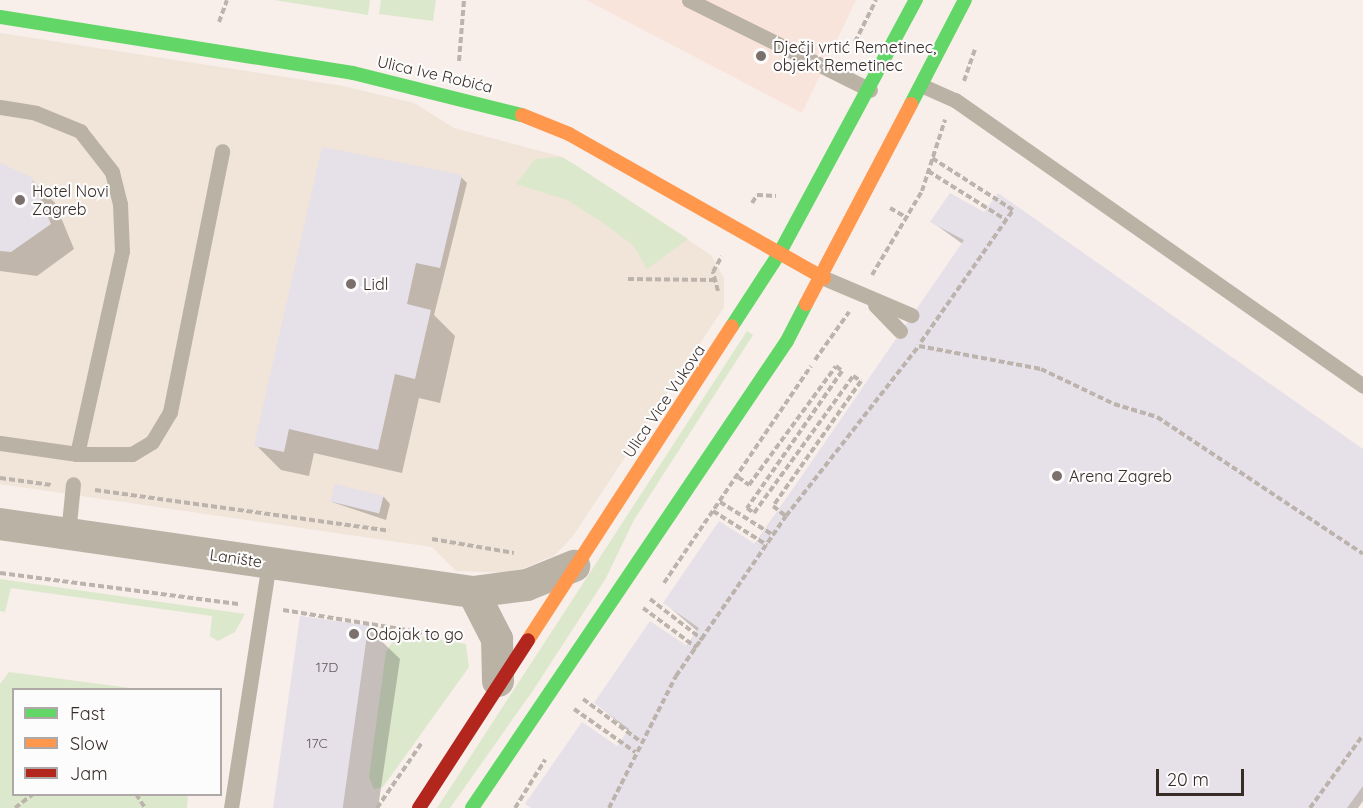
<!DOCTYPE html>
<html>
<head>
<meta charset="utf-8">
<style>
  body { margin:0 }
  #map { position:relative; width:1363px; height:808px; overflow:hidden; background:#f8eeea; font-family:Quicksand,sans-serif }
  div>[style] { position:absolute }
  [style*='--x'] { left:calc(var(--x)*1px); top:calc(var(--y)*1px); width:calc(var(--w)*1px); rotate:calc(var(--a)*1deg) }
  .commercial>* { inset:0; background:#f1e4d8 }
  .built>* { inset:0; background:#f9e4dc }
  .green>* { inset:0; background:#dce8cc }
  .shadow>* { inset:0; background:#0003 }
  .building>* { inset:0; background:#e6e0e9; transform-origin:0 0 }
  .path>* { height:4px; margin-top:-2px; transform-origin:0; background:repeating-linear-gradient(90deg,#bcb4ac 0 6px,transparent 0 9px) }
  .lane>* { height:15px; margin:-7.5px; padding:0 7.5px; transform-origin:7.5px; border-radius:7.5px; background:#bbb2a6 }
  .street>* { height:32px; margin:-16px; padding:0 16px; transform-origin:16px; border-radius:16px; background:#bbb2a6 }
  .fast>* { height:14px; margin:-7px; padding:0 7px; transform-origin:7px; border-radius:7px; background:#63d668 }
  .slow>* { height:14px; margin:-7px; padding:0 7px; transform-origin:7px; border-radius:7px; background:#ff974d }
  .jam>* { height:14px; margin:-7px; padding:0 7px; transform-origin:7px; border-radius:7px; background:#b3261e }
  .dots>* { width:16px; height:16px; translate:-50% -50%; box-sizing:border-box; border:3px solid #fcfcfc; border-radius:50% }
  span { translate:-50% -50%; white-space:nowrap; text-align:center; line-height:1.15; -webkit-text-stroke:4.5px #fcfcfc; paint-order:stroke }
  .number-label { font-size:14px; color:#645958 }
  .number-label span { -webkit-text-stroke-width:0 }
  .poi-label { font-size:16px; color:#382c28 }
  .left { translate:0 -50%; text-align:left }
  .street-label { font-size:16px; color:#382c28 }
  .legend { position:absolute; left:12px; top:688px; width:210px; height:108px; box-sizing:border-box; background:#fcfcfc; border:2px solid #aea9a7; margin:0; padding:8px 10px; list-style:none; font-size:18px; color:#382c28 }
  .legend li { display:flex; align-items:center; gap:12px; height:30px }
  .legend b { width:30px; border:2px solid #aea9a7 }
  .scale { position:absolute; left:1156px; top:769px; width:88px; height:27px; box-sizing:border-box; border:3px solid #382c28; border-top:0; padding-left:8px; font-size:18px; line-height:21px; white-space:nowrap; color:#382c28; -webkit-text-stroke:4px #fcfcfc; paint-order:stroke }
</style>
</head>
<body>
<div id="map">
  <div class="commercial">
    <i style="clip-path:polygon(0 33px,343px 86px,414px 103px,454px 128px,562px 157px,711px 255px,724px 278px,724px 307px,573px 536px,555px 555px,512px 573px,456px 571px,432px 547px,0 484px)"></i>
  </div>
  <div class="built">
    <i style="clip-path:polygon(586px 0,856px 0,802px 113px)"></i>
  </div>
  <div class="green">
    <i style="clip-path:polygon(274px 0,370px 0,368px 15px)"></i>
    <i style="clip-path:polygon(381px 0,436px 0,433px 21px,379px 14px)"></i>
    <i style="clip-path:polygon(562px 157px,574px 164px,688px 239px,647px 269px,634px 246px,602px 222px,567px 200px,516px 184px,535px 159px)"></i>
    <i style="clip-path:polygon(747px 331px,753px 335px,634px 520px,606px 578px,534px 689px,450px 808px,437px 808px)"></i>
    <i style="clip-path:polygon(0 579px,245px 614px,235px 632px,218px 641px,210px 636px,212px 616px,11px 588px,5px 612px,0 611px)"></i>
    <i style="clip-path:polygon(398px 633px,466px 644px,469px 667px,383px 787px,374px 789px,369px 777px,386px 652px)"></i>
    <i style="clip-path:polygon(9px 672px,138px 689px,14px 690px,14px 794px,188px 795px,187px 808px,0 808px,0 684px)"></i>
  </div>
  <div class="shadow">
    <i style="clip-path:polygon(0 165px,30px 178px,55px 203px,74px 249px,37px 276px,0 271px)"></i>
    <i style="clip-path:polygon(461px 177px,467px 183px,434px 315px,455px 336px,440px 403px,419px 398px,402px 473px,314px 453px,309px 476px,281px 470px,256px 445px)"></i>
    <i style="clip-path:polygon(932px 222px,1363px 451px,1363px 801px,1358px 808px,532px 808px,617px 748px,628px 731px,596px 703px,686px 647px,697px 631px,665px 603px,754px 545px,964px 245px)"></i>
    <i style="clip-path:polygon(384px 497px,390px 504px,386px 520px,332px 502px)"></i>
    <i style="clip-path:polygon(367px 627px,400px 659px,378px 808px,274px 808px)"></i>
  </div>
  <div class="building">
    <i style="clip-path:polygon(322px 147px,462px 175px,440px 268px,416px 263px,407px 304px,431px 310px,415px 379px,395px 374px,378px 450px,289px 429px,284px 452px,254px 446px)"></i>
    <i style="clip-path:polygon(0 163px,31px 177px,51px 224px,11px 252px,0 251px)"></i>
    <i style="clip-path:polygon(950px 193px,984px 212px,998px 193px,1363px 449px,1363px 786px,1347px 808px,531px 808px,525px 804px,582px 722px,617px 746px,629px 729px,594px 703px,650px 621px,687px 646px,699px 628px,663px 603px,719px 521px,755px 544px,964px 240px,930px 222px)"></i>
    <i style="left:335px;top:484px;width:50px;height:18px;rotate:14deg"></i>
    <i style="left:300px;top:616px;width:69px;height:194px;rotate:8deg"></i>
  </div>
  <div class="path">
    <i style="--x:219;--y:22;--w:23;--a:-70"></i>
    <i style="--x:855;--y:42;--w:47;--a:-63.4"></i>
    <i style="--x:459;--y:61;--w:61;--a:-85.3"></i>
    <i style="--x:964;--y:81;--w:34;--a:-71"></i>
    <i style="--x:928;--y:171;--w:92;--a:32.1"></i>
    <i style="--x:752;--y:203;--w:9;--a:-58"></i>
    <i style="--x:757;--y:195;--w:19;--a:3"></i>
    <i style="--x:890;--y:208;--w:20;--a:30"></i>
    <i style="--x:872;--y:275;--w:98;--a:-59.2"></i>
    <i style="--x:922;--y:191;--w:75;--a:-72.1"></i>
    <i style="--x:628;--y:279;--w:86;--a:0.7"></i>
    <i style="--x:718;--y:291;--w:20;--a:-105"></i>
    <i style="--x:713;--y:272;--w:18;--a:-61"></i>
    <i style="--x:921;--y:342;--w:161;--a:-55.1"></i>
    <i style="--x:1013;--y:210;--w:96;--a:-147.3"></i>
    <i style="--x:815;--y:360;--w:59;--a:-54.7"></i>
    <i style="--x:738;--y:477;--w:14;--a:36"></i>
    <i style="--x:749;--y:485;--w:147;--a:-53.8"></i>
    <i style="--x:836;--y:366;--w:8;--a:40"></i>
    <i style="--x:842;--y:371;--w:167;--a:124.7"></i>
    <i style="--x:747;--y:508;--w:9;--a:36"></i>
    <i style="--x:754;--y:513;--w:169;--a:-54.1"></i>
    <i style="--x:853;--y:376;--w:9;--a:32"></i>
    <i style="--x:861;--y:381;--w:153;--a:125.1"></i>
    <i style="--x:773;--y:506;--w:16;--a:38"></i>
    <i style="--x:0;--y:478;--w:52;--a:7.7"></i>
    <i style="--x:95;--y:490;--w:297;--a:7.9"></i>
    <i style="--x:720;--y:502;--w:62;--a:31.9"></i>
    <i style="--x:713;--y:511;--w:64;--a:32.2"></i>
    <i style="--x:432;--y:539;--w:83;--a:9.7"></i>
    <i style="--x:0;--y:573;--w:242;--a:7.4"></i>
    <i style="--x:664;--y:583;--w:262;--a:-55.9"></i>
    <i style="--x:650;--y:599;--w:67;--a:37.7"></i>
    <i style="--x:643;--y:608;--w:67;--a:36.5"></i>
    <i style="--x:283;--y:610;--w:182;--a:9.2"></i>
    <i style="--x:583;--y:699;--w:71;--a:36.4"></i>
    <i style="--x:574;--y:709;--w:75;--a:35.2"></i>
    <i style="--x:136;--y:794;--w:17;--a:57"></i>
    <i style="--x:15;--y:808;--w:23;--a:-38"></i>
    <i style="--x:377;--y:808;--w:78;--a:-55.5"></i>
    <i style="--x:515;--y:808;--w:57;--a:-58"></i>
    <i style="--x:609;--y:808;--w:148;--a:-63.1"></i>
    <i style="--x:676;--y:676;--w:194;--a:-55.5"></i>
    <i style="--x:786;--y:516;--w:216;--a:-52"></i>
    <i style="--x:919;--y:346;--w:124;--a:10.7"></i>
    <i style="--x:1041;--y:369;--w:81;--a:25.6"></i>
    <i style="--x:1114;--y:404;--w:45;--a:16.8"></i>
    <i style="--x:1157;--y:417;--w:247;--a:33.6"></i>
    <i style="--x:1310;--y:808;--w:90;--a:-54"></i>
  </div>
  <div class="lane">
    <i style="--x:689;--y:0;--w:202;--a:26.4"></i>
    <i style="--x:923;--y:86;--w:35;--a:24"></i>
    <i style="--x:955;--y:100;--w:498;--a:35"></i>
    <i style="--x:0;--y:107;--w:36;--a:9"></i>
    <i style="--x:36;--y:113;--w:48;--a:22.2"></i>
    <i style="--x:80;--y:131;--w:52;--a:52"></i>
    <i style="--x:112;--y:172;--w:33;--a:76"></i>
    <i style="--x:120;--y:204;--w:47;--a:87.6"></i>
    <i style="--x:122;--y:251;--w:208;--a:102.5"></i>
    <i style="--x:824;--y:278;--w:95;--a:23"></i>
    <i style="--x:875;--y:305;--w:36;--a:46"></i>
    <i style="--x:0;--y:443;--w:78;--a:8.1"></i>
    <i style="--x:77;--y:454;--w:55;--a:0"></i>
    <i style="--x:132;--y:454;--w:23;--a:-31"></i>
    <i style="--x:152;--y:442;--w:35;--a:-59"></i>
    <i style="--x:170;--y:412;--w:266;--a:-78.7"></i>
    <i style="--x:68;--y:534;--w:50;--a:-84.3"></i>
    <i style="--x:231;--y:808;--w:248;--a:-81.2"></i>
  </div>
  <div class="street">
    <i style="--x:0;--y:524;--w:478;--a:8.2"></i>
    <i style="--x:473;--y:592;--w:54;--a:-7.4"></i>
    <i style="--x:527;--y:585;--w:51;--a:-22"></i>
    <i style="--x:473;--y:592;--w:53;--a:62.9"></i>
    <i style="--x:497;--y:639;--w:42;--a:88.6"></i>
  </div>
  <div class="fast">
    <i style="--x:0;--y:17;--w:357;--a:9"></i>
    <i style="--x:353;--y:73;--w:174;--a:14"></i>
    <i style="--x:911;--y:104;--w:117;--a:-62.6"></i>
    <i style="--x:732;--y:326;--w:86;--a:-56.9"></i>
    <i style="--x:779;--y:254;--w:289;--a:-61.7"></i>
    <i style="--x:472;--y:808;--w:563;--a:-56"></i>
    <i style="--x:787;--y:341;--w:42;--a:-62.8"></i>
  </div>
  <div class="slow">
    <i style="--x:522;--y:115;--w:51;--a:22"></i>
    <i style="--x:569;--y:134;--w:293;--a:29.5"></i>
    <i style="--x:806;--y:304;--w:226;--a:-62.3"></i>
    <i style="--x:528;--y:640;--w:374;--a:-57"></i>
  </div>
  <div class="jam">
    <i style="--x:419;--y:808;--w:200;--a:-57"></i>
  </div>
  <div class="dots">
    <i style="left:761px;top:56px;background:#7b706c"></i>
    <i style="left:20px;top:200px;background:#7b706c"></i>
    <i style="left:351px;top:284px;background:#7b706c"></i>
    <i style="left:1057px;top:476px;background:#7b706c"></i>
    <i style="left:354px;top:634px;background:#7b706c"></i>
  </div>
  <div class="number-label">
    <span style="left:327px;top:667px">17D</span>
    <span style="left:317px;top:743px">17C</span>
  </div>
  <div class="poi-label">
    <span class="left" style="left:773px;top:56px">Dječji vrtić Remetinec,<br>objekt Remetinec</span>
    <span class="left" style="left:32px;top:200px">Hotel Novi<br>Zagreb</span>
    <span class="left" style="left:363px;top:284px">Lidl</span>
    <span class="left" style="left:1069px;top:476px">Arena Zagreb</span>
    <span class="left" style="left:366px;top:634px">Odojak to go</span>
  </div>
  <div class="street-label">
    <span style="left:435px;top:74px;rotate:13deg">Ulica Ive Robića</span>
    <span style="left:664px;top:401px;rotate:-56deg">Ulica Vice Vukova</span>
    <span style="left:236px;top:558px;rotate:8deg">Lanište</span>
  </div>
  <ul class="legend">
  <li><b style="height:8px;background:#63d668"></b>Fast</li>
  <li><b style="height:8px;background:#ff974d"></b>Slow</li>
  <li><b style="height:8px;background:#b3261e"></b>Jam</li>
  </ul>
  <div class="scale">20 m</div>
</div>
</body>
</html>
